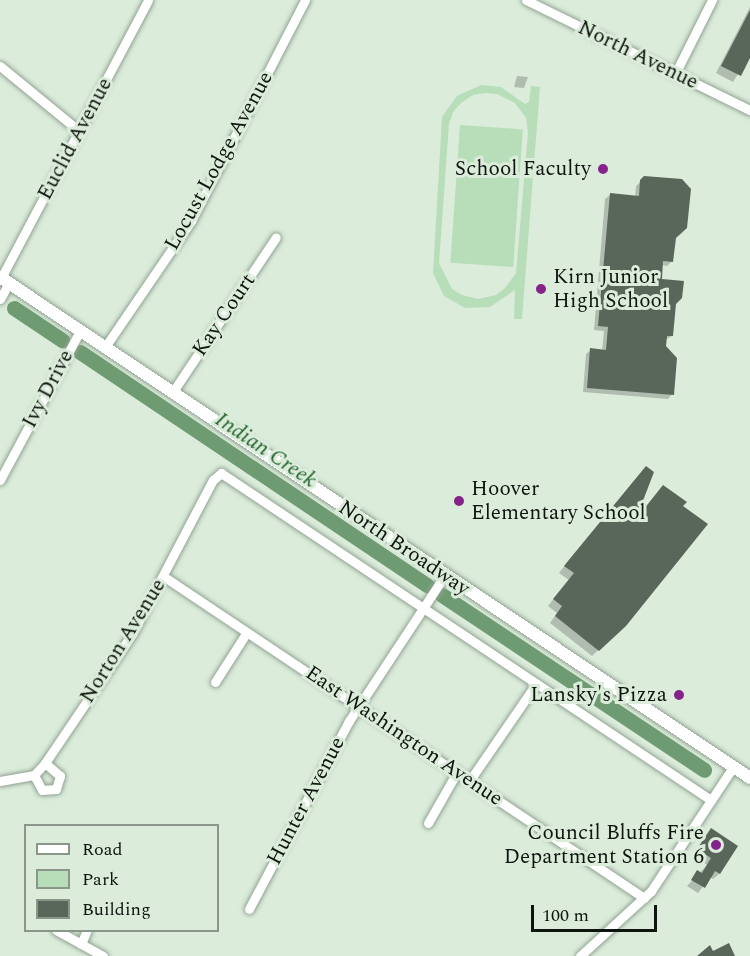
<!DOCTYPE html>
<html>
<head>
<meta charset="utf-8">
<style>
  body { margin:0 }
  #map { position:relative; width:750px; height:956px; overflow:hidden; background:#dbecdb; font-family:Spectral,serif }
  div>[style] { position:absolute }
  [style*='--x'] { left:calc(var(--x)*1px); top:calc(var(--y)*1px); width:calc(var(--w)*1px); rotate:calc(var(--a)*1deg) }
  .green>* { inset:0; background:#b7deb9; transform-origin:0 0 }
  .shadow>* { inset:0; background:#0003 }
  .river>* { height:15px; margin:-7.5px; padding:0 7.5px; transform-origin:7.5px; border-radius:7.5px; background:#6f9b72 }
  .building>* { inset:0; background:#586759 }
  .roads { filter:drop-shadow(0 0 2px #92a393) drop-shadow(0 0 2px #92a393) }
  .street>* { height:9px; margin:-4.5px; padding:0 4.5px; transform-origin:4.5px; border-radius:4.5px; background:#fff }
  .secondary>* { height:12px; margin:-6px; padding:0 6px; transform-origin:6px; border-radius:6px; background:#fff }
  .dots>* { width:16px; height:16px; translate:-50% -50%; box-sizing:border-box; border:3px solid #dbecdb; border-radius:50% }
  span { translate:-50% -50%; white-space:nowrap; text-align:center; line-height:1.15; -webkit-text-stroke:6px #dbecdb; paint-order:stroke }
  .street-label { font-size:21px; color:#0e140e }
  .poi-label { font-size:21px; color:#0e140e }
  .right { translate:-100% -50%; text-align:right }
  .left { translate:0 -50%; text-align:left }
  .water-label { font-size:22px; color:#24632d; font-style:italic }
  .legend { position:absolute; left:24px; top:824px; width:195px; height:108px; box-sizing:border-box; background:#dbecdb; border:2px solid #899689; margin:0; padding:8px 10px; list-style:none; font-size:18px; color:#0e140e }
  .legend li { display:flex; align-items:center; gap:12px; height:30px }
  .legend b { width:30px; border:2px solid #899689 }
  .scale { position:absolute; left:531px; top:905px; width:126px; height:27px; box-sizing:border-box; border:3px solid #0e140e; border-top:0; padding-left:8px; font-size:18px; line-height:21px; white-space:nowrap; color:#0e140e; -webkit-text-stroke:4px #dbecdb; paint-order:stroke }
</style>
</head>
<body>
<div id="map">
  <div class="green">
    <i style="clip-path:polygon(evenodd,481px 85px,501px 87px,525px 104px,529px 102px,531px 86px,540px 87px,522px 319px,514px 319px,515px 290px,490px 307px,465px 308px,444px 296px,433px 273px,442px 117px,457px 96px,481px 85px,485px 93px,497px 94px,515px 103px,526px 118px,528px 133px,516px 273px,505px 288px,496px 295px,478px 299px,462px 295px,452px 289px,439px 263px,449px 124px,453px 112px,461px 103px,473px 95px,485px 93px)"></i>
    <i style="left:460px;top:125px;width:63px;height:138px;rotate:4deg"></i>
  </div>
  <div class="shadow">
    <i style="clip-path:polygon(750px 7px,750px 55px,733px 82px,716px 73px)"></i>
    <i style="clip-path:polygon(517px 76px,528px 77px,524px 88px,514px 87px)"></i>
    <i style="clip-path:polygon(645px 178px,674px 238px,672px 261px,667px 266px,661px 265px,660px 280px,675px 303px,672px 336px,665px 340px,665px 346px,672px 394px,668px 399px,583px 392px,586px 354px,591px 350px,602px 351px,604px 331px,594px 330px,605px 199px,610px 195px,635px 197px,636px 186px)"></i>
    <i style="clip-path:polygon(640px 474px,634px 522px,663px 487px,625px 625px,592px 656px,550px 623px,557px 613px,548px 606px,569px 580px,559px 573px,562px 569px)"></i>
    <i style="clip-path:polygon(711px 830px,736px 846px,719px 874px,713px 879px,710px 877px,698px 893px,687px 886px,707px 865px,693px 856px)"></i>
  </div>
  <div class="river">
    <i style="--x:14;--y:308;--w:58;--a:33.7"></i>
    <i style="--x:80;--y:352;--w:418;--a:33.9"></i>
    <i style="--x:442;--y:595;--w:315;--a:33.7"></i>
  </div>
  <div class="building">
    <i style="clip-path:polygon(750px 10px,750px 58px,741px 76px,721px 66px)"></i>
    <i style="clip-path:polygon(644px 176px,682px 179px,691px 189px,687px 228px,676px 238px,673px 262px,663px 261px,662px 279px,684px 281px,682px 298px,676px 304px,673px 336px,667px 336px,666px 346px,677px 358px,674px 395px,587px 388px,590px 348px,606px 350px,608px 327px,598px 326px,610px 193px,639px 196px,640px 180px)"></i>
    <i style="clip-path:polygon(646px 466px,654px 472px,636px 519px,663px 485px,687px 502px,683px 506px,708px 524px,626px 626px,599px 651px,555px 616px,562px 606px,553px 599px,574px 573px,564px 566px,568px 561px)"></i>
    <i style="clip-path:polygon(711px 828px,738px 846px,720px 874px,715px 871px,705px 888px,691px 880px,697px 870px,702px 873px,711px 858px,697px 849px)"></i>
    <i style="clip-path:polygon(729px 943px,735px 956px,697px 956px,710px 945px,713px 951px)"></i>
  </div>
  <div class="roads">
    <div class="street">
      <i style="--x:526;--y:0;--w:250;--a:26.2"></i>
      <i style="--x:0;--y:66;--w:102;--a:39.4"></i>
      <i style="--x:675;--y:74;--w:83;--a:-63.4"></i>
      <i style="--x:1;--y:278;--w:314;--a:-62.1"></i>
      <i style="--x:0;--y:299;--w:18;--a:-61"></i>
      <i style="--x:105;--y:347;--w:153;--a:-55.7"></i>
      <i style="--x:191;--y:221;--w:249;--a:-62.7"></i>
      <i style="--x:172;--y:393;--w:187;--a:-56.3"></i>
      <i style="--x:0;--y:480;--w:169;--a:-61.8"></i>
      <i style="--x:163;--y:576;--w:579;--a:33.8"></i>
      <i style="--x:215;--y:682;--w:59;--a:-57.4"></i>
      <i style="--x:34;--y:775;--w:17;--a:62"></i>
      <i style="--x:42;--y:790;--w:14;--a:-4"></i>
      <i style="--x:56;--y:789;--w:14;--a:-73"></i>
      <i style="--x:60;--y:776;--w:20;--a:-139"></i>
      <i style="--x:470;--y:780;--w:116;--a:-55.5"></i>
      <i style="--x:0;--y:781;--w:35;--a:-10"></i>
      <i style="--x:34;--y:775;--w:16;--a:-47"></i>
      <i style="--x:45;--y:763;--w:156;--a:-56"></i>
      <i style="--x:132;--y:634;--w:174;--a:-62.3"></i>
      <i style="--x:213;--y:480;--w:11;--a:-41"></i>
      <i style="--x:221;--y:473;--w:589;--a:33.72"></i>
      <i style="--x:428;--y:823;--w:59;--a:-60.4"></i>
      <i style="--x:249;--y:909;--w:213;--a:-62"></i>
      <i style="--x:349;--y:721;--w:175;--a:-56.7"></i>
      <i style="--x:56;--y:930;--w:54;--a:29"></i>
      <i style="--x:81;--y:944;--w:15;--a:-67"></i>
      <i style="--x:580;--y:956;--w:96;--a:-42.5"></i>
      <i style="--x:651;--y:891;--w:149;--a:-56.5"></i>
    </div>
    <div class="secondary">
      <i style="--x:0;--y:277;--w:902;--a:33.74"></i>
    </div>
  </div>
  <div class="dots">
    <i style="left:603px;top:169px;background:#86238b"></i>
    <i style="left:541px;top:289px;background:#86238b"></i>
    <i style="left:459px;top:501px;background:#86238b"></i>
    <i style="left:679px;top:695px;background:#86238b"></i>
    <i style="left:716px;top:845px;background:#86238b"></i>
  </div>
  <div class="street-label">
    <span style="left:638px;top:55px;rotate:26deg">North Avenue</span>
    <span style="left:75px;top:139px;rotate:-62deg">Euclid Avenue</span>
    <span style="left:219px;top:161px;rotate:-61deg">Locust Lodge Avenue</span>
    <span style="left:224px;top:315px;rotate:-56deg">Kay Court</span>
    <span style="left:48px;top:389px;rotate:-62deg">Ivy Drive</span>
    <span style="left:404px;top:548px;rotate:34deg">North Broadway</span>
    <span style="left:123px;top:641px;rotate:-58deg">Norton Avenue</span>
    <span style="left:404px;top:736px;rotate:34deg">East Washington Avenue</span>
    <span style="left:306px;top:801px;rotate:-62deg">Hunter Avenue</span>
  </div>
  <div class="poi-label">
    <span class="right" style="left:591px;top:169px">School Faculty</span>
    <span class="left" style="left:553px;top:289px">Kirn Junior<br>High School</span>
    <span class="left" style="left:471px;top:501px">Hoover<br>Elementary School</span>
    <span class="right" style="left:667px;top:695px">Lansky's Pizza</span>
    <span class="right" style="left:704px;top:845px">Council Bluffs Fire<br>Department Station 6</span>
  </div>
  <div class="water-label">
    <span style="left:266px;top:450px;rotate:34deg">Indian Creek</span>
  </div>
  <ul class="legend">
  <li><b style="height:8px;background:#fff"></b>Road</li>
  <li><b style="height:16px;background:#b7deb9"></b>Park</li>
  <li><b style="height:16px;background:#586759"></b>Building</li>
  </ul>
  <div class="scale">100 m</div>
</div>
</body>
</html>
